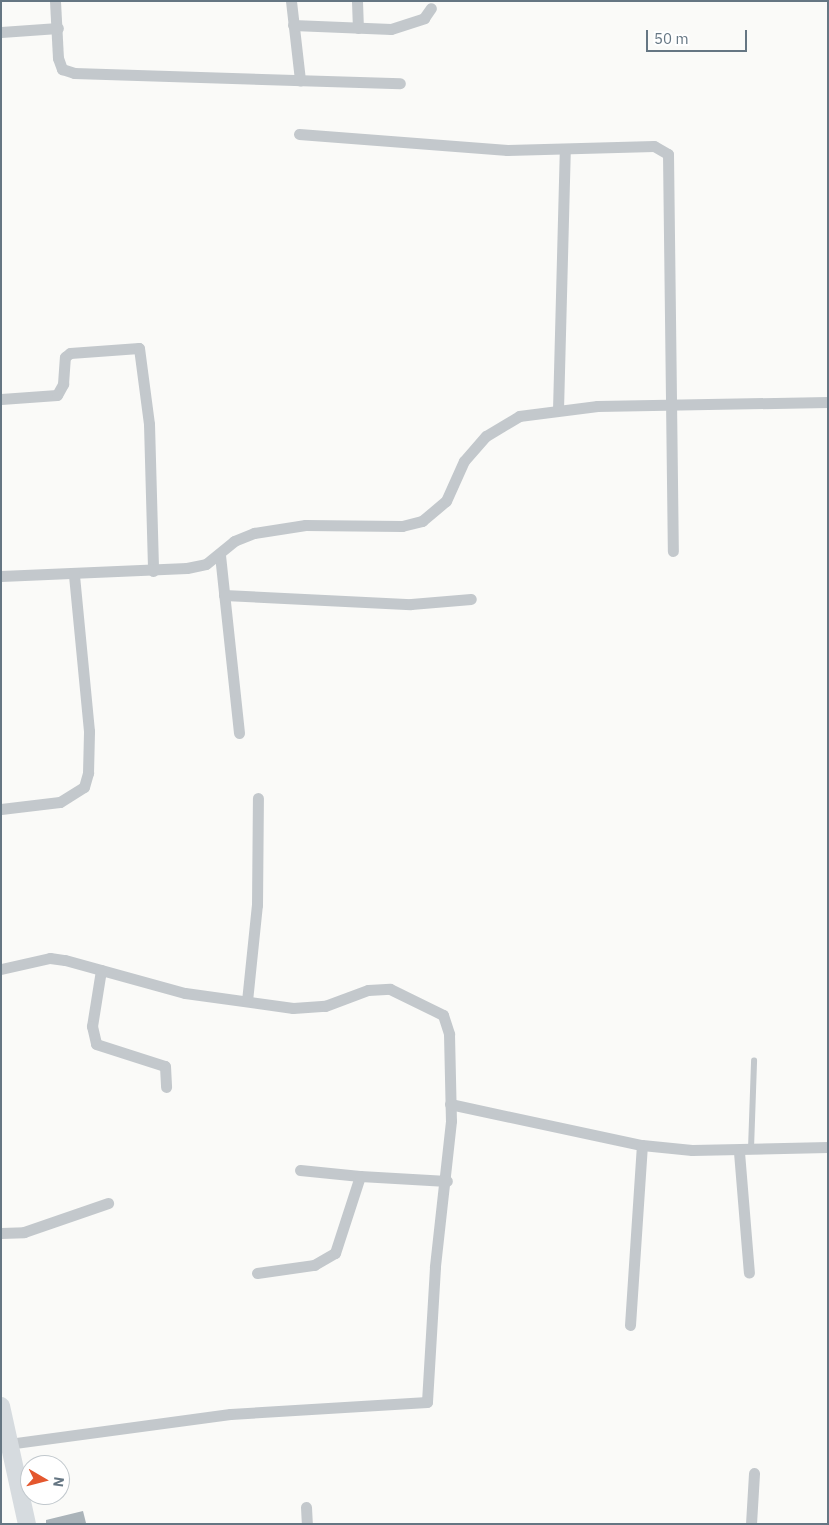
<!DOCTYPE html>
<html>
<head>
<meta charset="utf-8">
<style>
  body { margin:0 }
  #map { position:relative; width:829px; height:1525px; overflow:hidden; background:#fafaf8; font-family:"IBM Plex Sans",sans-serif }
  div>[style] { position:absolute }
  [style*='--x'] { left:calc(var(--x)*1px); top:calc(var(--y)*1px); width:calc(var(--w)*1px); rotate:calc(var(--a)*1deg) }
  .building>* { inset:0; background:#aab3b9 }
  .service>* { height:5.5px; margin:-2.75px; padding:0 2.75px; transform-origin:2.75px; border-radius:2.75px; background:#c3c8cc }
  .minor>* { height:11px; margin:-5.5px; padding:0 5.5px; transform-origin:5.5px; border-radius:5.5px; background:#c3c8cc }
  .trunk>* { height:18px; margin:-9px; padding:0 9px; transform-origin:9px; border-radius:9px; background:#d6dbdf }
  span { translate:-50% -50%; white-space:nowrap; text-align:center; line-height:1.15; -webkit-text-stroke:5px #fff; paint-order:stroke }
  .frame { position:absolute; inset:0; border:2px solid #657683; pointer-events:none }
  .north { position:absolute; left:20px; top:1455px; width:50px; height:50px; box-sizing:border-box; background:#fff; border:1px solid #c1c8cd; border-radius:50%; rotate:98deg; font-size:14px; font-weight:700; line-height:20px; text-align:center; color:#657683 }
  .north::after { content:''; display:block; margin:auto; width:18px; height:22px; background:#e4572e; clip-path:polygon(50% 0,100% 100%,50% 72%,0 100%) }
  .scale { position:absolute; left:646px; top:30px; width:101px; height:22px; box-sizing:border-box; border:2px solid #657683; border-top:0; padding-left:6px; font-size:15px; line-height:18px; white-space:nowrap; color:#657683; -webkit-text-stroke:4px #fff; paint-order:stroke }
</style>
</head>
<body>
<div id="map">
  <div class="building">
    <i style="clip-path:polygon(83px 1511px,86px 1523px,46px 1524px,46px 1520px)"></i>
  </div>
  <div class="service">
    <i style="--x:751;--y:1149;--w:88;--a:-88"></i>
  </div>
  <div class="minor">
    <i style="--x:55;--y:1;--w:57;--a:87"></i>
    <i style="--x:58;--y:58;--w:12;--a:70"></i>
    <i style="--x:62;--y:69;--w:13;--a:18"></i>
    <i style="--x:74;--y:73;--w:326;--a:1.8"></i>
    <i style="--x:291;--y:1;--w:80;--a:83.5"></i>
    <i style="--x:357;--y:1;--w:27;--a:88"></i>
    <i style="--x:293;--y:25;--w:98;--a:2.3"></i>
    <i style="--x:391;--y:29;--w:35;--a:-18"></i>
    <i style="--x:424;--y:18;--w:12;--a:-55"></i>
    <i style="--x:1;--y:32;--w:57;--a:-4"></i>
    <i style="--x:299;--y:134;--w:209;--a:4.4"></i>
    <i style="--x:507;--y:150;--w:147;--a:-1.6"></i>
    <i style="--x:654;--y:146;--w:16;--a:30"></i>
    <i style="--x:668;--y:154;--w:397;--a:89.3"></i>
    <i style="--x:1;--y:399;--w:56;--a:-4.1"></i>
    <i style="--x:57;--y:395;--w:13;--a:-61"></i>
    <i style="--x:63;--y:384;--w:27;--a:-86"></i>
    <i style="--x:65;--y:357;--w:6;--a:-39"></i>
    <i style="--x:70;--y:353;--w:69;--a:-4.1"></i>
    <i style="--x:139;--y:348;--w:77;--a:82.5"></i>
    <i style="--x:149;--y:424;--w:147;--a:88.4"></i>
    <i style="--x:558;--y:410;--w:259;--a:-88.5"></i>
    <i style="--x:220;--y:555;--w:179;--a:83.9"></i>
    <i style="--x:1;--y:576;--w:186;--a:-2.5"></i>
    <i style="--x:187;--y:568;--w:19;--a:-12"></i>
    <i style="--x:206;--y:564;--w:36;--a:-39"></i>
    <i style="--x:234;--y:541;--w:22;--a:-22"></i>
    <i style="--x:254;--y:533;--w:52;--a:-8.9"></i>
    <i style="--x:305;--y:525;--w:97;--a:0.6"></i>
    <i style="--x:402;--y:526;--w:21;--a:-14"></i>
    <i style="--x:422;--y:521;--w:31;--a:-40"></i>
    <i style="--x:446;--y:501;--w:44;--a:-65.8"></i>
    <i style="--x:464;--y:461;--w:33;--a:-49"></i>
    <i style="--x:486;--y:436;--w:39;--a:-31"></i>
    <i style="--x:519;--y:416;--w:79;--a:-7.3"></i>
    <i style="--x:597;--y:406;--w:231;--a:-1"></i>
    <i style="--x:224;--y:595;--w:187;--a:2.8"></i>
    <i style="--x:411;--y:604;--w:60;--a:-4.8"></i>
    <i style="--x:1;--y:809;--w:59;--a:-6.8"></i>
    <i style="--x:60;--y:802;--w:28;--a:-32"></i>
    <i style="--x:84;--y:787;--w:15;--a:-74"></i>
    <i style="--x:88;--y:773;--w:42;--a:-88.6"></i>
    <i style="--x:89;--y:731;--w:158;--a:-95.5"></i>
    <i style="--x:1;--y:969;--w:50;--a:-12.7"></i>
    <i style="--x:50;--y:958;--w:15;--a:8"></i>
    <i style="--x:65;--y:960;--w:124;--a:15.4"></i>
    <i style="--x:185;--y:993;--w:109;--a:7.9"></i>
    <i style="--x:293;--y:1008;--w:32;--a:-4"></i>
    <i style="--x:325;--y:1006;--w:46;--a:-20.4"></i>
    <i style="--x:368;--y:990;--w:22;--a:-3"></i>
    <i style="--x:390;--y:989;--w:59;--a:26.1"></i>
    <i style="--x:443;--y:1015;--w:20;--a:72"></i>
    <i style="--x:449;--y:1034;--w:87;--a:88.7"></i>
    <i style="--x:451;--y:1121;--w:147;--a:96.3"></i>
    <i style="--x:435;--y:1267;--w:135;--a:93.4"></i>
    <i style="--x:427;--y:1402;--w:197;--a:176.5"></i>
    <i style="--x:230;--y:1414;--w:223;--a:172.3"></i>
    <i style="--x:101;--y:970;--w:57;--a:99.1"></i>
    <i style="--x:92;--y:1026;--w:18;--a:77"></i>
    <i style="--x:96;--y:1044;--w:72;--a:17.7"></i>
    <i style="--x:165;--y:1066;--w:21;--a:87"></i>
    <i style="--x:247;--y:1001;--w:97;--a:-84.1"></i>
    <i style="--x:257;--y:905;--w:107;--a:-89.5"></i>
    <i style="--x:450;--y:1104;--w:196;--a:12.1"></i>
    <i style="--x:642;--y:1145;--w:50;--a:5.7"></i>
    <i style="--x:692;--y:1150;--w:136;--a:-1.3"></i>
    <i style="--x:739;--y:1152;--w:121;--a:85.3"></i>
    <i style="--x:300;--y:1170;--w:60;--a:5.7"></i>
    <i style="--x:1;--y:1233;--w:23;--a:-2"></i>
    <i style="--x:24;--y:1232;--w:89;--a:-19"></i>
    <i style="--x:257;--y:1273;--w:58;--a:-8"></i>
    <i style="--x:314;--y:1265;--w:24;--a:-30"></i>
    <i style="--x:335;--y:1253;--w:81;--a:-72"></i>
    <i style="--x:360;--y:1176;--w:87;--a:3.3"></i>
    <i style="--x:630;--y:1325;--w:180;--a:-86.2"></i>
    <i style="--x:306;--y:1507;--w:17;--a:87"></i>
    <i style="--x:751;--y:1524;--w:51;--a:-86.6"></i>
  </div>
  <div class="trunk">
    <i style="--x:1;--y:1406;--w:121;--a:77.6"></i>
  </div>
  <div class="frame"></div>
  <div class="north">N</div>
  <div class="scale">50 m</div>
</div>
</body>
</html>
